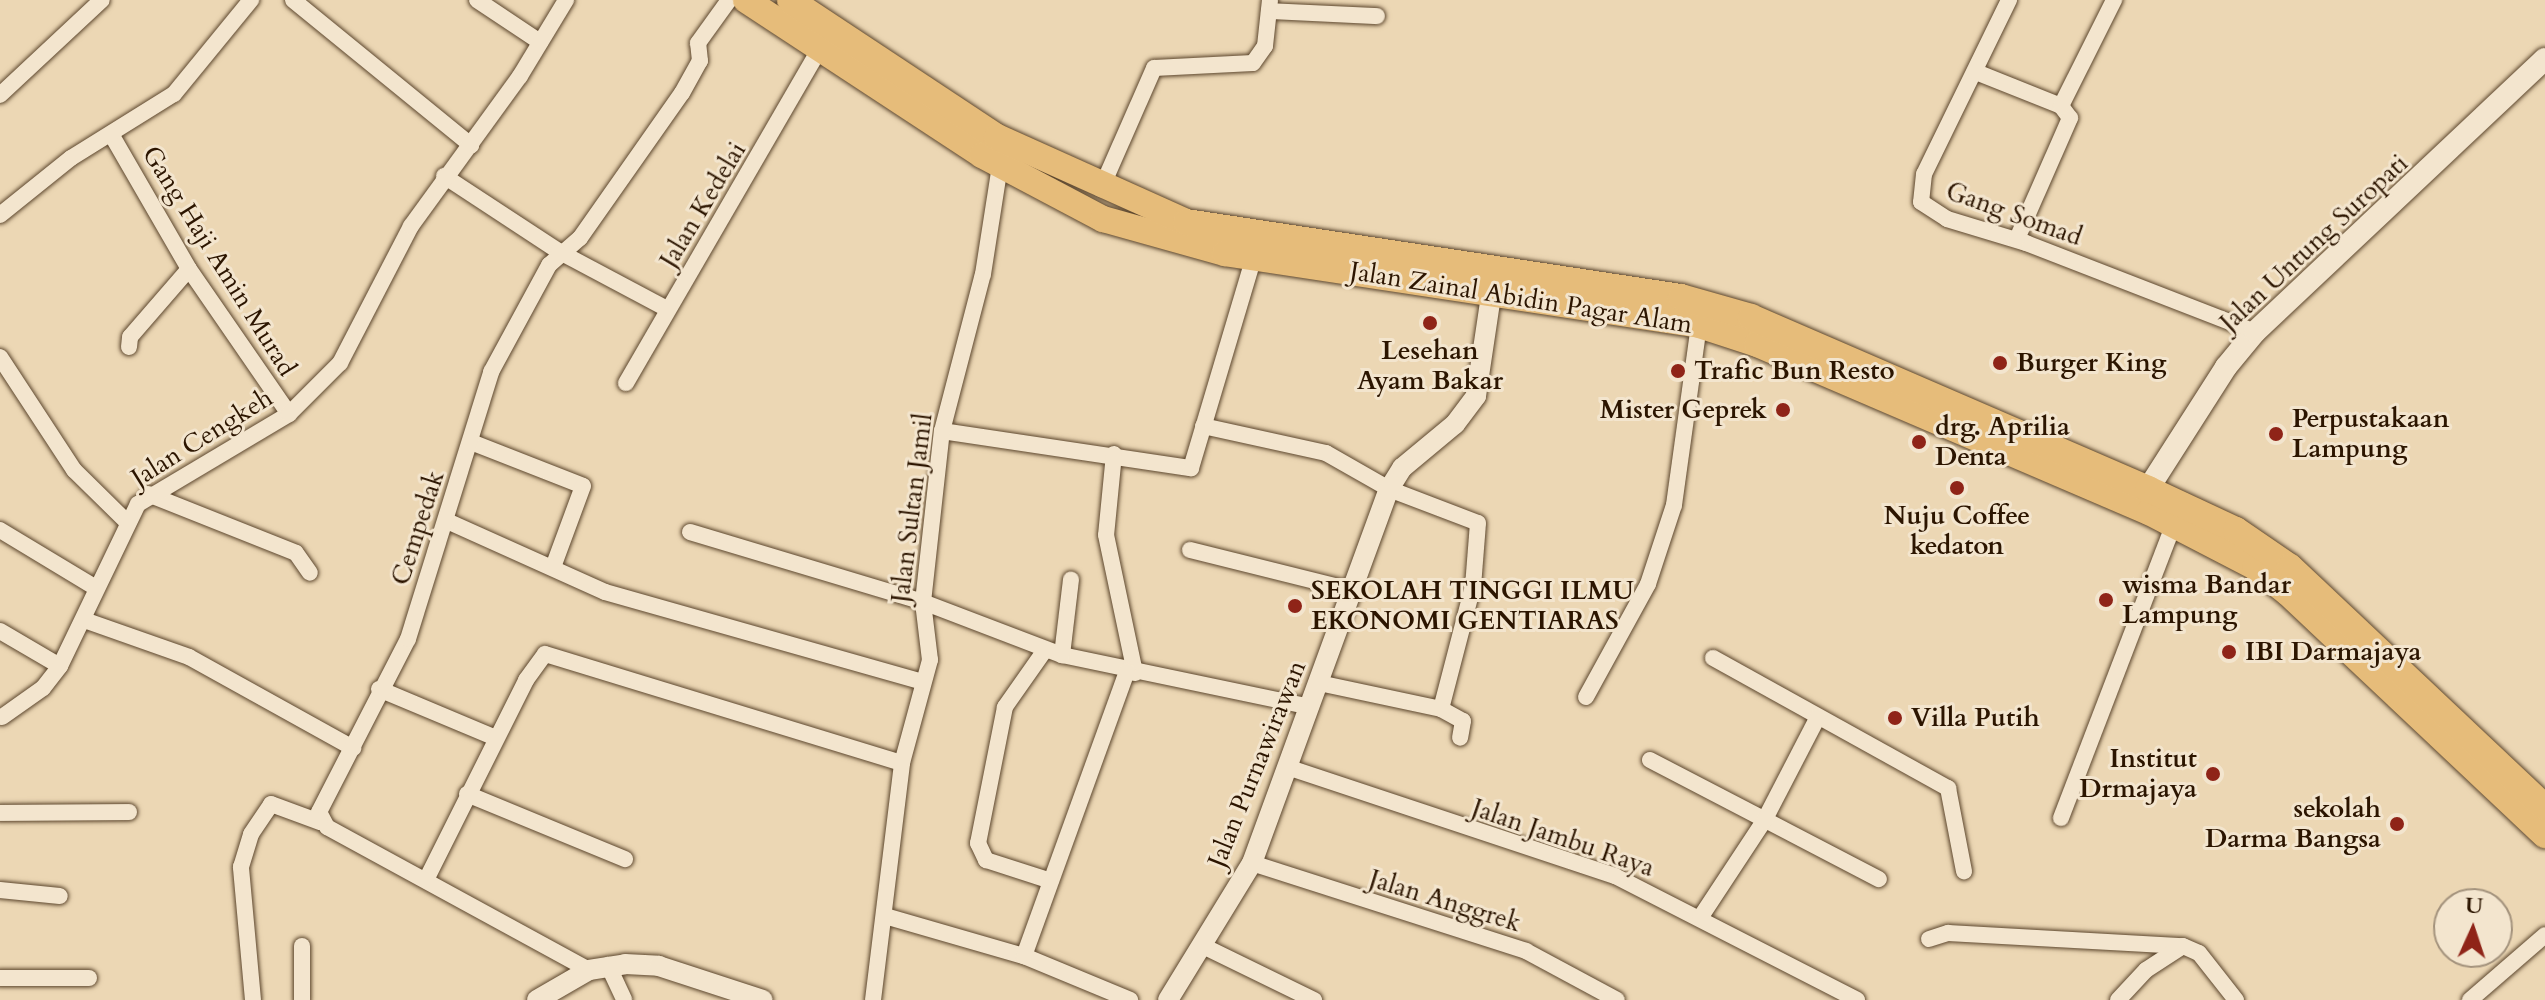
<!DOCTYPE html>
<html>
<head>
<meta charset="utf-8">
<style>
  body { margin:0 }
  #map { position:relative; width:2545px; height:1000px; overflow:hidden; background:#ecd7b4; font-family:Cardo,serif }
  div>[style] { position:absolute }
  [style*='--x'] { left:calc(var(--x)*1px); top:calc(var(--y)*1px); width:calc(var(--w)*1px); rotate:calc(var(--a)*1deg) }
  .roads { filter:drop-shadow(0 0 2px #5c462d) drop-shadow(0 0 2px #5c462d) }
  .minor>* { height:16px; margin:-8px; padding:0 8px; transform-origin:8px; border-radius:8px; background:#f3e5ce }
  .tertiary>* { height:20px; margin:-10px; padding:0 10px; transform-origin:10px; border-radius:10px; background:#f3e5ce }
  .secondary>* { height:22px; margin:-11px; padding:0 11px; transform-origin:11px; border-radius:11px; background:#f3e5ce }
  .trunk>* { height:26px; margin:-13px; padding:0 13px; transform-origin:13px; border-radius:13px; background:#e6bc7a }
  .dots>* { width:22px; height:22px; translate:-50% -50%; box-sizing:border-box; border:4px solid #f3e5ce; border-radius:50% }
  span { translate:-50% -50%; white-space:nowrap; text-align:center; line-height:1.15; -webkit-text-stroke:6px #f3e5ce; paint-order:stroke }
  .street-label { font-size:26px; color:#2c1500 }
  .poi-label { font-size:26px; color:#2c1500; font-weight:700 }
  .left { translate:0 -50%; text-align:left }
  .right { translate:-100% -50%; text-align:right }
  .north { position:absolute; left:2433px; top:888px; width:80px; height:80px; box-sizing:border-box; background:#f3e5ce; border:2px solid #a3927c; border-radius:50%; rotate:3deg; font-size:22px; font-weight:700; line-height:32px; text-align:center; color:#2c1500 }
  .north::after { content:''; display:block; margin:auto; width:28px; height:36px; background:#8f2418; clip-path:polygon(50% 0,100% 100%,50% 72%,0 100%) }
</style>
</head>
<body>
<div id="map">
  <div class="roads">
    <div class="minor">
      <i style="--x:293;--y:0;--w:230;--a:39.2"></i>
      <i style="--x:477;--y:0;--w:76;--a:33.7"></i>
      <i style="--x:2009;--y:0;--w:194;--a:116"></i>
      <i style="--x:1924;--y:174;--w:28;--a:96"></i>
      <i style="--x:1921;--y:202;--w:31;--a:33"></i>
      <i style="--x:1947;--y:219;--w:83;--a:16.9"></i>
      <i style="--x:2026;--y:243;--w:246;--a:21.2"></i>
      <i style="--x:1269;--y:11;--w:108;--a:2.7"></i>
      <i style="--x:1976;--y:72;--w:92;--a:21.8"></i>
      <i style="--x:2061;--y:106;--w:15;--a:53"></i>
      <i style="--x:2070;--y:118;--w:132;--a:113.7"></i>
      <i style="--x:0;--y:95;--w:139;--a:-43"></i>
      <i style="--x:2061;--y:106;--w:119;--a:-63.4"></i>
      <i style="--x:111;--y:134;--w:156;--a:60"></i>
      <i style="--x:189;--y:269;--w:176;--a:55.4"></i>
      <i style="--x:444;--y:176;--w:136;--a:33.3"></i>
      <i style="--x:558;--y:251;--w:123;--a:28"></i>
      <i style="--x:1101;--y:189;--w:132;--a:-66.3"></i>
      <i style="--x:1154;--y:68;--w:99;--a:-2.9"></i>
      <i style="--x:1253;--y:63;--w:21;--a:-55"></i>
      <i style="--x:1265;--y:46;--w:46;--a:-83.8"></i>
      <i style="--x:0;--y:215;--w:91;--a:-38.8"></i>
      <i style="--x:71;--y:158;--w:121;--a:-31.9"></i>
      <i style="--x:174;--y:94;--w:122;--a:-50.7"></i>
      <i style="--x:129;--y:347;--w:10;--a:-84"></i>
      <i style="--x:130;--y:337;--w:90;--a:-49.1"></i>
      <i style="--x:0;--y:357;--w:135;--a:56.8"></i>
      <i style="--x:74;--y:470;--w:74;--a:44.5"></i>
      <i style="--x:626;--y:383;--w:386;--a:-59.9"></i>
      <i style="--x:1203;--y:426;--w:126;--a:12.4"></i>
      <i style="--x:1326;--y:453;--w:73;--a:29.7"></i>
      <i style="--x:1389;--y:489;--w:95;--a:20.9"></i>
      <i style="--x:1478;--y:523;--w:63;--a:94.5"></i>
      <i style="--x:1473;--y:586;--w:127;--a:104.6"></i>
      <i style="--x:942;--y:431;--w:252;--a:8.5"></i>
      <i style="--x:1191;--y:468;--w:220;--a:-73.4"></i>
      <i style="--x:471;--y:442;--w:120;--a:21.4"></i>
      <i style="--x:583;--y:486;--w:86;--a:110.3"></i>
      <i style="--x:1114;--y:454;--w:81;--a:95.6"></i>
      <i style="--x:1106;--y:535;--w:141;--a:78.1"></i>
      <i style="--x:148;--y:494;--w:159;--a:21.7"></i>
      <i style="--x:296;--y:553;--w:24;--a:55"></i>
      <i style="--x:447;--y:521;--w:173;--a:24.2"></i>
      <i style="--x:605;--y:592;--w:330;--a:15.8"></i>
      <i style="--x:0;--y:530;--w:112;--a:31.1"></i>
      <i style="--x:690;--y:532;--w:243;--a:16.7"></i>
      <i style="--x:923;--y:602;--w:149;--a:20.9"></i>
      <i style="--x:1062;--y:655;--w:253;--a:11.8"></i>
      <i style="--x:1190;--y:550;--w:166;--a:14"></i>
      <i style="--x:87;--y:621;--w:108;--a:19.4"></i>
      <i style="--x:189;--y:657;--w:188;--a:29"></i>
      <i style="--x:0;--y:631;--w:69;--a:30.3"></i>
      <i style="--x:1045;--y:650;--w:70;--a:125.1"></i>
      <i style="--x:1005;--y:707;--w:139;--a:101.2"></i>
      <i style="--x:978;--y:843;--w:19;--a:65"></i>
      <i style="--x:986;--y:860;--w:68;--a:17.9"></i>
      <i style="--x:1062;--y:655;--w:76;--a:-83.2"></i>
      <i style="--x:1713;--y:658;--w:269;--a:29"></i>
      <i style="--x:1948;--y:788;--w:85;--a:79.1"></i>
      <i style="--x:1319;--y:683;--w:125;--a:12"></i>
      <i style="--x:1441;--y:709;--w:25;--a:29"></i>
      <i style="--x:1463;--y:721;--w:17;--a:100"></i>
      <i style="--x:379;--y:689;--w:127;--a:22.7"></i>
      <i style="--x:1586;--y:697;--w:129;--a:-61.2"></i>
      <i style="--x:1648;--y:584;--w:83;--a:-71.8"></i>
      <i style="--x:1674;--y:505;--w:182;--a:-82.1"></i>
      <i style="--x:2;--y:717;--w:50;--a:-35.3"></i>
      <i style="--x:43;--y:688;--w:28;--a:-52"></i>
      <i style="--x:60;--y:666;--w:180;--a:-64.3"></i>
      <i style="--x:138;--y:504;--w:176;--a:-30.8"></i>
      <i style="--x:289;--y:414;--w:72;--a:-45"></i>
      <i style="--x:340;--y:363;--w:154;--a:-62.6"></i>
      <i style="--x:411;--y:226;--w:185;--a:-54"></i>
      <i style="--x:520;--y:76;--w:89;--a:-58.8"></i>
      <i style="--x:1650;--y:760;--w:258;--a:27.5"></i>
      <i style="--x:1287;--y:767;--w:346;--a:18.4"></i>
      <i style="--x:1615;--y:876;--w:272;--a:27.1"></i>
      <i style="--x:467;--y:794;--w:171;--a:22.4"></i>
      <i style="--x:0;--y:813;--w:129;--a:-0.4"></i>
      <i style="--x:2061;--y:818;--w:315;--a:-69"></i>
      <i style="--x:1252;--y:863;--w:288;--a:17.8"></i>
      <i style="--x:1526;--y:951;--w:103;--a:28.3"></i>
      <i style="--x:426;--y:880;--w:224;--a:-63.4"></i>
      <i style="--x:526;--y:680;--w:32;--a:-54"></i>
      <i style="--x:545;--y:654;--w:373;--a:17"></i>
      <i style="--x:0;--y:890;--w:60;--a:5.7"></i>
      <i style="--x:885;--y:916;--w:145;--a:16.1"></i>
      <i style="--x:1024;--y:956;--w:115;--a:22.5"></i>
      <i style="--x:1700;--y:918;--w:116;--a:-56.6"></i>
      <i style="--x:1764;--y:821;--w:117;--a:-62.6"></i>
      <i style="--x:1929;--y:939;--w:20;--a:-18"></i>
      <i style="--x:1948;--y:933;--w:235;--a:3.2"></i>
      <i style="--x:1201;--y:945;--w:126;--a:26"></i>
      <i style="--x:302;--y:946;--w:54;--a:90"></i>
      <i style="--x:1024;--y:956;--w:303;--a:-70.1"></i>
      <i style="--x:608;--y:965;--w:38;--a:65"></i>
      <i style="--x:589;--y:970;--w:298;--a:-151.4"></i>
      <i style="--x:327;--y:827;--w:17;--a:-118"></i>
      <i style="--x:319;--y:812;--w:195;--a:-62.8"></i>
      <i style="--x:408;--y:639;--w:280;--a:-72.7"></i>
      <i style="--x:491;--y:372;--w:122;--a:-61.5"></i>
      <i style="--x:549;--y:265;--w:41;--a:-41.1"></i>
      <i style="--x:580;--y:238;--w:177;--a:-54.9"></i>
      <i style="--x:682;--y:93;--w:37;--a:-61"></i>
      <i style="--x:700;--y:61;--w:18;--a:-96"></i>
      <i style="--x:698;--y:43;--w:53;--a:-54.2"></i>
      <i style="--x:0;--y:978;--w:89;--a:0"></i>
      <i style="--x:253;--y:1000;--w:134;--a:-95.2"></i>
      <i style="--x:241;--y:867;--w:34;--a:-73"></i>
      <i style="--x:251;--y:834;--w:36;--a:-56"></i>
      <i style="--x:271;--y:804;--w:52;--a:20.2"></i>
      <i style="--x:873;--y:1000;--w:239;--a:-83"></i>
      <i style="--x:902;--y:763;--w:107;--a:-74.8"></i>
      <i style="--x:930;--y:660;--w:58;--a:-96.9"></i>
      <i style="--x:923;--y:602;--w:172;--a:-83.7"></i>
      <i style="--x:942;--y:431;--w:162;--a:-75.4"></i>
      <i style="--x:983;--y:274;--w:110;--a:-81.1"></i>
      <i style="--x:2118;--y:1000;--w:41;--a:-47"></i>
      <i style="--x:2146;--y:970;--w:44;--a:-33"></i>
      <i style="--x:2183;--y:946;--w:17;--a:24"></i>
      <i style="--x:2199;--y:953;--w:60;--a:51.8"></i>
      <i style="--x:2470;--y:1000;--w:99;--a:-40.9"></i>
    </div>
    <div class="tertiary">
      <i style="--x:537;--y:1000;--w:60;--a:-30"></i>
      <i style="--x:589;--y:970;--w:36;--a:-9"></i>
      <i style="--x:625;--y:964;--w:34;--a:3"></i>
      <i style="--x:659;--y:966;--w:109;--a:18.1"></i>
      <i style="--x:1168;--y:1000;--w:161;--a:-58.5"></i>
      <i style="--x:1252;--y:863;--w:398;--a:-69.9"></i>
      <i style="--x:1389;--y:489;--w:25;--a:-58"></i>
      <i style="--x:1402;--y:468;--w:69;--a:-39.7"></i>
      <i style="--x:1455;--y:424;--w:35;--a:-53"></i>
      <i style="--x:1476;--y:396;--w:108;--a:-81.5"></i>
    </div>
    <div class="secondary">
      <i style="--x:2148;--y:489;--w:145;--a:-57.4"></i>
      <i style="--x:2226;--y:367;--w:45;--a:-50.4"></i>
      <i style="--x:2255;--y:332;--w:398;--a:-43.3"></i>
    </div>
    <div class="trunk">
      <i style="--x:746;--y:0;--w:282;--a:33.3"></i>
      <i style="--x:982;--y:155;--w:137;--a:27.9"></i>
      <i style="--x:1103;--y:219;--w:127;--a:15.6"></i>
      <i style="--x:1225;--y:253;--w:479;--a:8.6"></i>
      <i style="--x:1699;--y:325;--w:61;--a:18.1"></i>
      <i style="--x:1757;--y:344;--w:426;--a:23.2"></i>
      <i style="--x:2149;--y:512;--w:119;--a:27.4"></i>
      <i style="--x:2255;--y:567;--w:42;--a:38.2"></i>
      <i style="--x:2288;--y:593;--w:353;--a:43.3"></i>
      <i style="--x:790;--y:0;--w:248;--a:33.5"></i>
      <i style="--x:997;--y:137;--w:207;--a:24.2"></i>
      <i style="--x:1186;--y:222;--w:501;--a:8.62"></i>
      <i style="--x:1681;--y:297;--w:73;--a:15.9"></i>
      <i style="--x:1751;--y:317;--w:433;--a:23.4"></i>
      <i style="--x:2148;--y:489;--w:97;--a:25"></i>
      <i style="--x:2236;--y:530;--w:65;--a:34.4"></i>
      <i style="--x:2290;--y:567;--w:350;--a:43.3"></i>
    </div>
  </div>
  <div class="dots">
    <i style="left:1430px;top:323px;background:#8f2418"></i>
    <i style="left:2000px;top:363px;background:#8f2418"></i>
    <i style="left:1678px;top:371px;background:#8f2418"></i>
    <i style="left:1783px;top:410px;background:#8f2418"></i>
    <i style="left:2276px;top:434px;background:#8f2418"></i>
    <i style="left:1919px;top:442px;background:#8f2418"></i>
    <i style="left:1957px;top:488px;background:#8f2418"></i>
    <i style="left:2106px;top:600px;background:#8f2418"></i>
    <i style="left:1295px;top:606px;background:#8f2418"></i>
    <i style="left:2229px;top:652px;background:#8f2418"></i>
    <i style="left:1895px;top:718px;background:#8f2418"></i>
    <i style="left:2213px;top:774px;background:#8f2418"></i>
    <i style="left:2397px;top:824px;background:#8f2418"></i>
  </div>
  <div class="street-label">
    <span style="left:703px;top:205px;rotate:-59deg">Jalan Kedelai</span>
    <span style="left:2014px;top:214px;rotate:20deg">Gang Somad</span>
    <span style="left:2314px;top:243px;rotate:-43deg">Jalan Untung Suropati</span>
    <span style="left:219px;top:261px;rotate:58deg">Gang Haji Amin Murad</span>
    <span style="left:1521px;top:298px;rotate:9deg">Jalan Zainal Abidin Pagar Alam</span>
    <span style="left:202px;top:438px;rotate:-32deg">Jalan Cengkeh</span>
    <span style="left:912px;top:508px;rotate:-83deg">Jalan Sultan Jamil</span>
    <span style="left:418px;top:528px;rotate:-72deg">Cempedak</span>
    <span style="left:1257px;top:764px;rotate:-68deg">Jalan Purnawirawan</span>
    <span style="left:1563px;top:838px;rotate:19deg">Jalan Jambu Raya</span>
    <span style="left:1445px;top:901px;rotate:17deg">Jalan Anggrek</span>
  </div>
  <div class="poi-label">
    <span style="left:1430px;top:366px">Lesehan<br>Ayam Bakar</span>
    <span class="left" style="left:2016px;top:363px">Burger King</span>
    <span class="left" style="left:1694px;top:371px">Trafic Bun Resto</span>
    <span class="right" style="left:1767px;top:410px">Mister Geprek</span>
    <span class="left" style="left:2292px;top:434px">Perpustakaan<br>Lampung</span>
    <span class="left" style="left:1935px;top:442px">drg. Aprilia<br>Denta</span>
    <span style="left:1957px;top:531px">Nuju Coffee<br>kedaton</span>
    <span class="left" style="left:2122px;top:600px">wisma Bandar<br>Lampung</span>
    <span class="left" style="left:1311px;top:606px">SEKOLAH TINGGI ILMU<br>EKONOMI GENTIARAS</span>
    <span class="left" style="left:2245px;top:652px">IBI Darmajaya</span>
    <span class="left" style="left:1911px;top:718px">Villa Putih</span>
    <span class="right" style="left:2197px;top:774px">Institut<br>Drmajaya</span>
    <span class="right" style="left:2381px;top:824px">sekolah<br>Darma Bangsa</span>
  </div>
  <div class="north">U</div>
</div>
</body>
</html>
